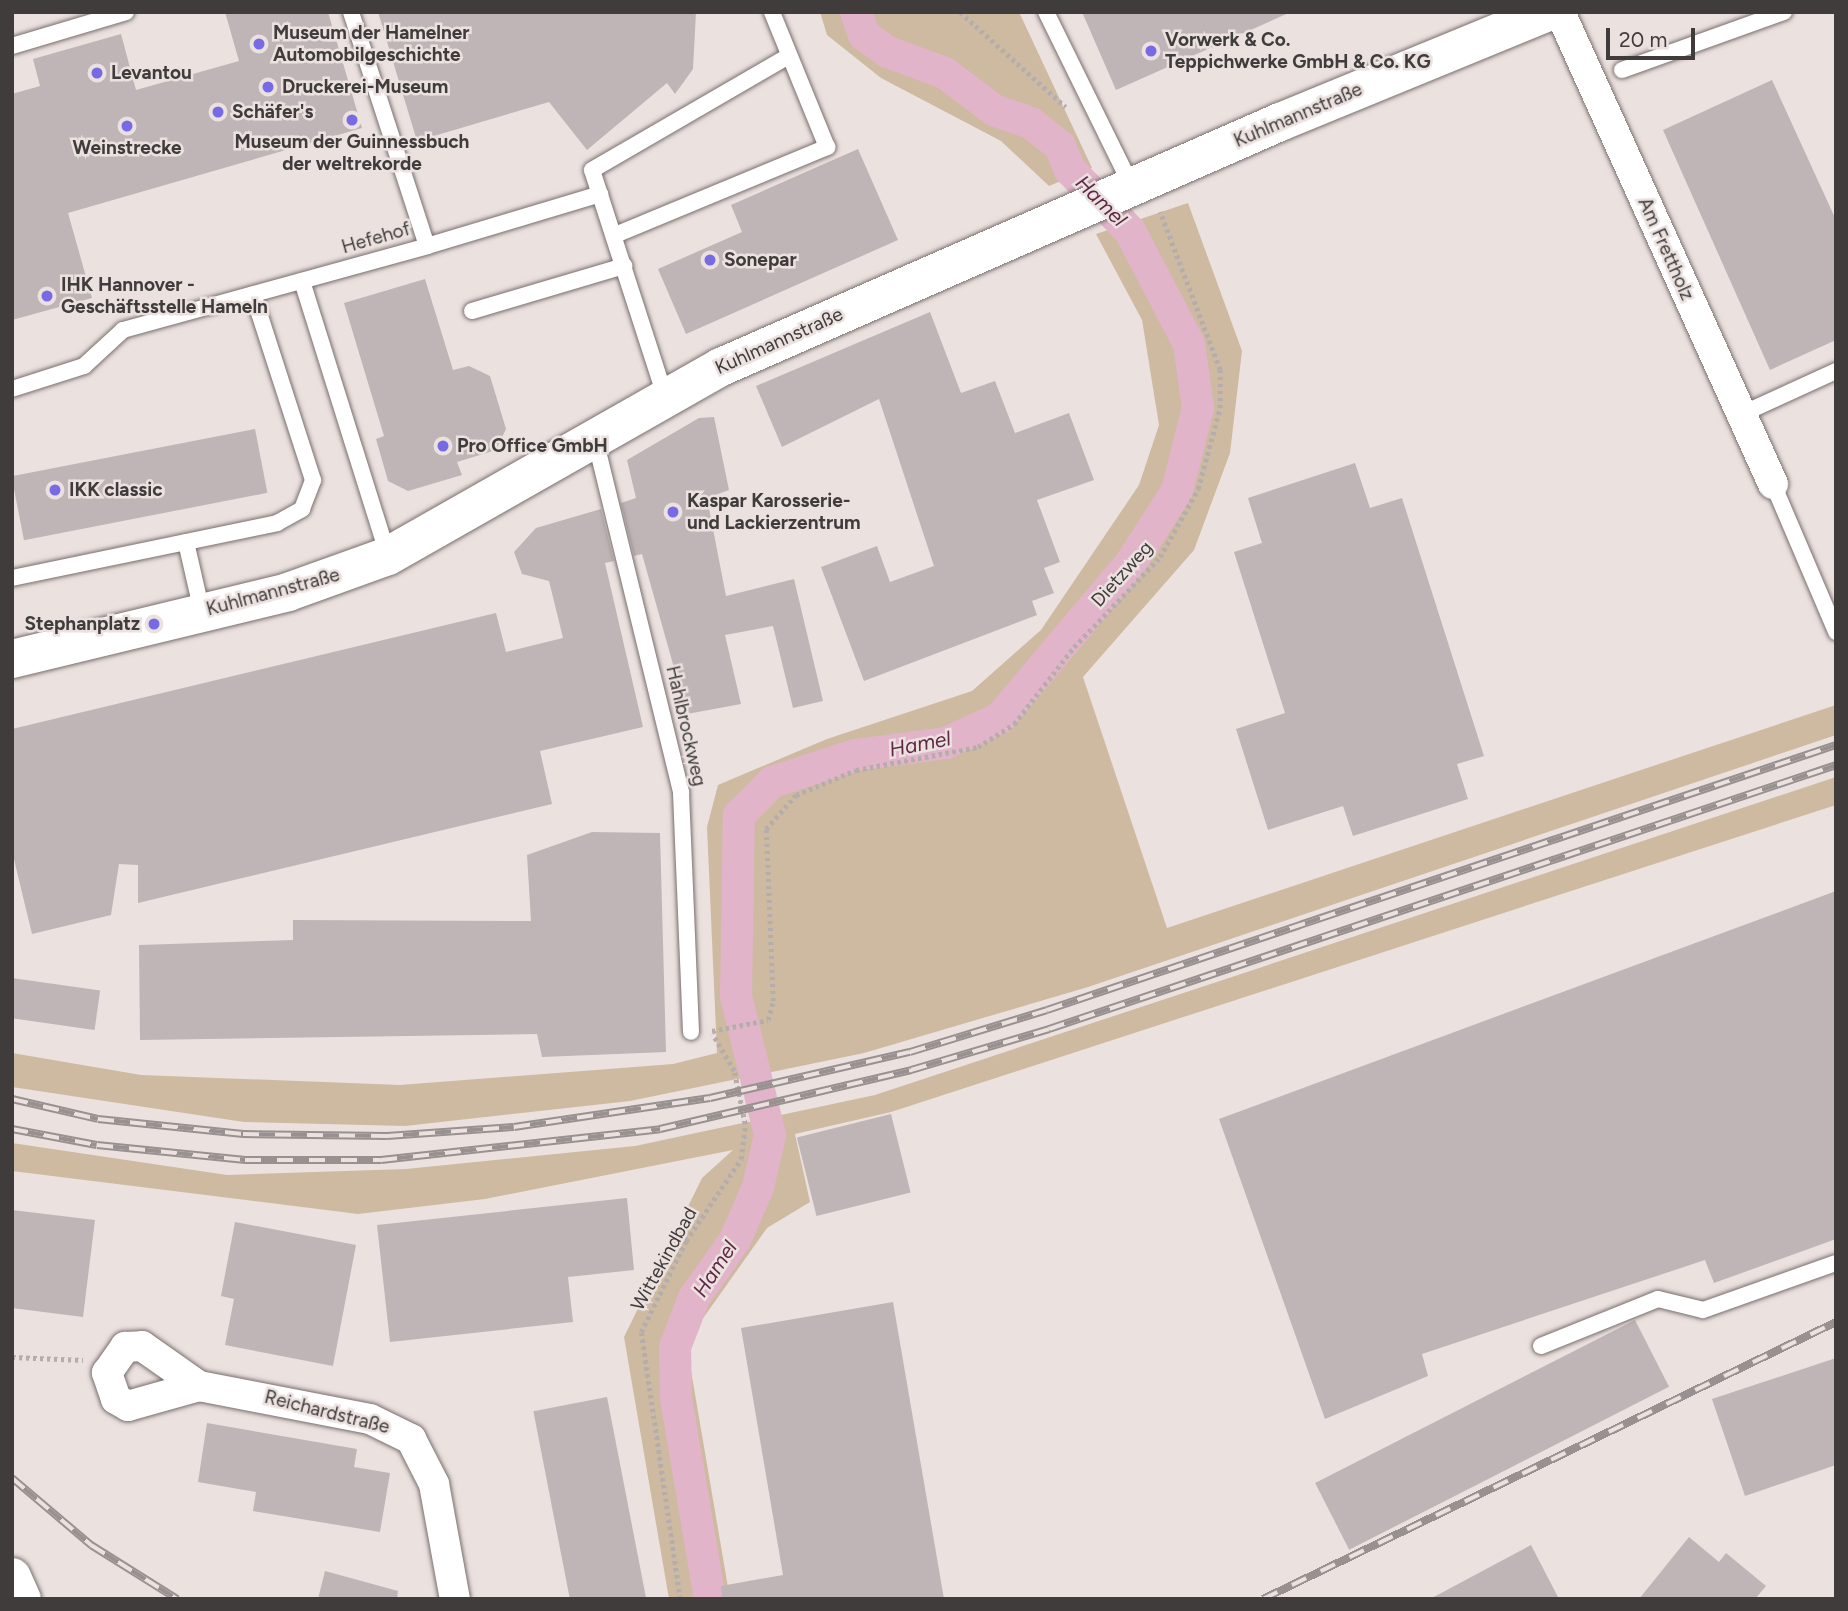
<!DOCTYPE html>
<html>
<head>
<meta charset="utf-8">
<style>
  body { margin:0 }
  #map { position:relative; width:1848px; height:1611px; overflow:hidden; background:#ebe1df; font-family:Figtree,sans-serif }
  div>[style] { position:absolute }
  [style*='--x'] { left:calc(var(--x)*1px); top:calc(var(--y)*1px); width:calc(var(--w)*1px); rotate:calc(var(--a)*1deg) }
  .green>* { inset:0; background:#cebaa1 }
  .canal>* { height:32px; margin:-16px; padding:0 16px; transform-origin:16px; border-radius:16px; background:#e2b4ca }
  .building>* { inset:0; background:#bfb5b6; transform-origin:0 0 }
  .path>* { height:4.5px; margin-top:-2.25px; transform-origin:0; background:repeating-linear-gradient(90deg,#b5adab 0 3.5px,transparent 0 7px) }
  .roads { filter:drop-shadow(0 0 2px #786f6d) drop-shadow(0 0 2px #786f6d) }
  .lane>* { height:16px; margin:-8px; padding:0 8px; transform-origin:8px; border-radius:8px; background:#fff }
  .street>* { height:30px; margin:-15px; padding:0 15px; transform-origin:15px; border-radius:15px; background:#fff }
  .secondary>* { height:38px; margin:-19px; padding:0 19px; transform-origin:19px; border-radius:19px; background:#fff }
  .rail>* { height:8px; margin-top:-4px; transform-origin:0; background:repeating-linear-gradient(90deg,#ebe1df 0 16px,#98918f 0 32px); box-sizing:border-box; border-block:2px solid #98918f }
  .dots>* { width:19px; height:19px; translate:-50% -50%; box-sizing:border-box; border:4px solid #ebe1df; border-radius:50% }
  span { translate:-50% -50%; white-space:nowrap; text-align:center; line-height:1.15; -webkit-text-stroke:5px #ebe1df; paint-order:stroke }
  .poi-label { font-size:19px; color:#3f3c3b; font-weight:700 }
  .left { translate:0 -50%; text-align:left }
  .right { translate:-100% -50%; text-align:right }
  .street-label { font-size:19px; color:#3f3c3b }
  .water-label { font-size:21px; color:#602846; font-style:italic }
  .frame { position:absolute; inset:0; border:14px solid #3f3c3b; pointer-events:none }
  .scale { position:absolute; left:1606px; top:28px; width:89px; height:32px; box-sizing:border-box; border:4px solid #3f3c3b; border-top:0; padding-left:9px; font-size:21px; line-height:24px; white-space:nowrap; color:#3f3c3b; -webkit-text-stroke:5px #ebe1df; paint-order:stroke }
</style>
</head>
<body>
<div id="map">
  <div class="green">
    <i style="clip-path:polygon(820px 12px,1019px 12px,1092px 168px,1049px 186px,1001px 141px,881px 78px,827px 35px)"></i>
    <i style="clip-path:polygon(1188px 203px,1242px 351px,1230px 453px,1194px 550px,1083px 677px,1167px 928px,1836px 705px,1836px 735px,1088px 987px,864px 1053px,630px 1101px,405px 1126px,244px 1122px,12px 1087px,12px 1053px,141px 1075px,400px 1085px,673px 1064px,717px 1053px,707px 827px,718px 785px,827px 739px,972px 691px,1041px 630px,1139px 485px,1159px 425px,1142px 320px,1096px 234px)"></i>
    <i style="clip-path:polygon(1836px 777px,1836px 805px,891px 1112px,795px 1134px,810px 1202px,767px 1228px,694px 1331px,688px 1353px,730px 1599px,669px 1599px,624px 1337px,702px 1178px,733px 1150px,485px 1199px,358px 1214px,12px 1171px,12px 1143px,227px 1175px,406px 1169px,635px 1146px,875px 1095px)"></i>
  </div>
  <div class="canal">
    <i style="--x:710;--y:1599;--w:204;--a:-99.6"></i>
    <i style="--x:676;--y:1398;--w:51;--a:-91.1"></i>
    <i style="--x:675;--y:1347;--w:53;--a:-68.8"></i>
    <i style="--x:694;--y:1298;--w:71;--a:-54.7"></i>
    <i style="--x:735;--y:1240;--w:58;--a:-66.5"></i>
    <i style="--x:758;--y:1187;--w:53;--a:-77"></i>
    <i style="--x:770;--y:1135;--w:142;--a:-103.8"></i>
    <i style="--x:736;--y:997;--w:182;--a:-89.1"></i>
    <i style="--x:739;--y:815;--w:47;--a:-45"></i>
    <i style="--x:772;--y:782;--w:87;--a:-18"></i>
    <i style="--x:855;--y:755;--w:92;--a:-7.5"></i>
    <i style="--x:946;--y:743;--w:60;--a:-24.8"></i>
    <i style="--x:1000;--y:718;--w:205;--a:-49.9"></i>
    <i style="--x:1132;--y:561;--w:83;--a:-57.3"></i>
    <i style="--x:1177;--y:491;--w:86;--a:-75.8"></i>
    <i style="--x:1198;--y:408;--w:65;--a:-98"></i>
    <i style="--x:1189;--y:344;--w:127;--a:-117.6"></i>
    <i style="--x:1130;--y:231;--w:86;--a:-134.5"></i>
    <i style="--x:1070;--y:170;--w:26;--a:-113"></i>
    <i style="--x:1060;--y:146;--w:37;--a:-142"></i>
    <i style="--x:1031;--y:123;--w:39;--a:-161"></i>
    <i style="--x:994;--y:110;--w:61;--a:-142.9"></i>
    <i style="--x:945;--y:73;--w:61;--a:-159.8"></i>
    <i style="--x:888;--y:52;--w:29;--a:-145"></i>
    <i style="--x:864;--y:35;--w:24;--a:-109"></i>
  </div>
  <div class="building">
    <i style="clip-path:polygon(225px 12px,328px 12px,362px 128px,68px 213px,92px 298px,12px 320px,12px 94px,40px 86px,33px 59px,121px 34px,136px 90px,239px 61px)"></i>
    <i style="clip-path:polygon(378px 12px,696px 12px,693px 69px,675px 94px,667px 83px,587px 150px,549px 102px,417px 141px)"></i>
    <i style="clip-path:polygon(1082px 12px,1291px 12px,1116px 90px)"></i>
    <i style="clip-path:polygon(1772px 80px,1836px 220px,1836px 340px,1770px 370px,1663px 130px)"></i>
    <i style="clip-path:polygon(858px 149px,898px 240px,686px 334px,658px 269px,742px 232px,731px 205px)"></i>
    <i style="clip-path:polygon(425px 279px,453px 370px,469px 366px,490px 376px,506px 429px,496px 450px,457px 462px,462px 475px,408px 491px,388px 481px,376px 439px,384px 436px,344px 303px)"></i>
    <i style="clip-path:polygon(930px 312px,961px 393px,995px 381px,1015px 433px,1069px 413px,1094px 480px,1037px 500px,1060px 562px,1044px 568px,1054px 593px,1032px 601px,1037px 615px,864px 681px,821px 567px,877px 546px,890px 582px,934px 566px,879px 399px,782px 447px,756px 386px)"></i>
    <i style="clip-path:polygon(714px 417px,729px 490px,707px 498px,726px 596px,794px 579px,823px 701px,793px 708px,773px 626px,725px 635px,741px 704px,687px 714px,642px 554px,634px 556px,621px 503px,636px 498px,627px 460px,699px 418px)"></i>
    <i style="left:255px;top:429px;width:65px;height:248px;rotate:79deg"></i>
    <i style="clip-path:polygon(1355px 463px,1370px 508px,1402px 498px,1484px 756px,1457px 764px,1468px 799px,1353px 836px,1343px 806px,1268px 830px,1236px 729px,1285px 713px,1234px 552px,1262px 543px,1248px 498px)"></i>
    <i style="clip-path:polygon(601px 509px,614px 561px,605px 563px,643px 727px,540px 751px,552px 804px,138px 903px,138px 865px,119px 864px,111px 915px,32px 934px,12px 851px,12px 729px,496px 613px,506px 652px,563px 638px,549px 581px,522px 574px,514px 552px,536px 528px)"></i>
    <i style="clip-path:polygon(592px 832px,660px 833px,666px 1052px,542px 1057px,537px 1034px,140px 1040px,139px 945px,293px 940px,293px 920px,531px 921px,527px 855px)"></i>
    <i style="clip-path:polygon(1836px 891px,1836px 1239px,1714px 1283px,1705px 1260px,1422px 1354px,1428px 1376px,1325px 1419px,1219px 1119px)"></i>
    <i style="left:12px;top:978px;width:89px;height:40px;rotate:8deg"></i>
    <i style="left:891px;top:1114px;width:81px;height:97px;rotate:76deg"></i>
    <i style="clip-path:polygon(627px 1198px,634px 1270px,568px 1277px,573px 1322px,390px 1342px,377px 1225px)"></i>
    <i style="clip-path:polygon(12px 1210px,95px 1220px,83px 1317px,12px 1308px)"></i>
    <i style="clip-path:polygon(235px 1222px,356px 1245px,333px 1366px,225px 1345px,234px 1299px,221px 1296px)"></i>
    <i style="clip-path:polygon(893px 1302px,944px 1599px,722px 1599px,721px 1586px,783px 1575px,741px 1328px)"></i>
    <i style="left:1635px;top:1320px;width:75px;height:359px;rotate:63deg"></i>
    <i style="clip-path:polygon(1836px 1358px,1836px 1465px,1745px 1496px,1712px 1399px)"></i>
    <i style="left:607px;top:1397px;width:206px;height:75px;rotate:79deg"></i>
    <i style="clip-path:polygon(207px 1423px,357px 1449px,354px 1467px,390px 1473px,380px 1532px,253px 1511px,256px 1492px,198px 1482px)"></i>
    <i style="clip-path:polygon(1689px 1537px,1719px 1562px,1726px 1553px,1766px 1586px,1755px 1599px,1639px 1599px)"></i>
    <i style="clip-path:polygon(1531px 1545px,1559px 1599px,1430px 1599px)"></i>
    <i style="clip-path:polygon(325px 1571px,398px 1591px,397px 1599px,318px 1599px)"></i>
  </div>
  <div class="path">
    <i style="--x:960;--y:12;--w:142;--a:41.9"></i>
    <i style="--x:712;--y:1031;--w:57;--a:-11.1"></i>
    <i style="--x:768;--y:1020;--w:20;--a:-75"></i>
    <i style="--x:773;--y:1001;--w:172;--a:-92.3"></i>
    <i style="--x:766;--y:829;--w:45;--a:-48.6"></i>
    <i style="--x:796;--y:795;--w:65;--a:-22.6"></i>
    <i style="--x:856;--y:770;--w:124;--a:-10.7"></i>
    <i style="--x:978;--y:747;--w:43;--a:-32.6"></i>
    <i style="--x:1014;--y:724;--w:98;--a:-52.1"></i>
    <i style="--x:1074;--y:647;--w:124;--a:-46.3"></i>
    <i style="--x:1160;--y:557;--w:78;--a:-60.8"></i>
    <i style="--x:1198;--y:489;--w:84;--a:-74.8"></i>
    <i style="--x:1220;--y:408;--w:38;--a:-90"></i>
    <i style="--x:1220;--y:370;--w:169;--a:-110.8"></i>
    <i style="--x:12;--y:1357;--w:71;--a:2.4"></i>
    <i style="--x:680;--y:1599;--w:270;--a:-98.3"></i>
    <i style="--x:641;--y:1332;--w:102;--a:-63.7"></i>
    <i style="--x:686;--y:1241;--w:99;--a:-56.1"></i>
    <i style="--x:741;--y:1159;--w:35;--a:-83"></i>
    <i style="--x:745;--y:1124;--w:54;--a:-101.7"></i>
    <i style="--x:734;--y:1071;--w:42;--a:-120.3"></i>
  </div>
  <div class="roads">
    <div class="lane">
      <i style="--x:1046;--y:12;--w:195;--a:63.8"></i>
      <i style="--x:12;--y:46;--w:119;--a:-16.6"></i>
      <i style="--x:1622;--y:70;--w:172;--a:-19.7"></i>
      <i style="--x:615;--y:235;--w:230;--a:-22.5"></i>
      <i style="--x:827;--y:147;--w:146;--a:-112.2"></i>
      <i style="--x:427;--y:246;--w:181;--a:-16.7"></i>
      <i style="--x:302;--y:281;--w:288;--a:72.6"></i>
      <i style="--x:472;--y:311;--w:159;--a:-16.5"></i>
      <i style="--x:12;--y:389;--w:76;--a:-17.7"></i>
      <i style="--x:84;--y:366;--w:53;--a:-42.7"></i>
      <i style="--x:123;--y:330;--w:315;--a:-15.4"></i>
      <i style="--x:427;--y:246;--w:246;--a:-108"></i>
      <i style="--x:665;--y:396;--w:237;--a:-107.9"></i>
      <i style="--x:592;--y:170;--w:225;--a:-30.1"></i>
      <i style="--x:1740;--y:415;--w:106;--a:-24.6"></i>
      <i style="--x:595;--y:439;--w:364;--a:76.3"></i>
      <i style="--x:681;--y:793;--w:239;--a:87.6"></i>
      <i style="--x:1773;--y:484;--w:161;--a:66.9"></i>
      <i style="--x:186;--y:542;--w:72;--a:77.1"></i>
      <i style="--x:12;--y:578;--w:271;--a:-11.7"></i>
      <i style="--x:277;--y:523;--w:29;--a:-29"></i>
      <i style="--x:302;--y:509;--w:31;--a:-69"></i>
      <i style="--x:313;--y:480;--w:195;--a:-107.9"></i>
      <i style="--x:1541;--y:1346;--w:126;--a:-21.9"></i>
      <i style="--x:1658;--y:1299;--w:46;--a:13.7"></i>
      <i style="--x:1703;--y:1310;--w:141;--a:-19.5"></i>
    </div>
    <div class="street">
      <i style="--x:1560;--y:12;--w:518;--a:65.71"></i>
      <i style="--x:199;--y:1386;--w:74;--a:164.3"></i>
      <i style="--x:128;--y:1406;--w:14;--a:-150"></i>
      <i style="--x:116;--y:1399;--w:28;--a:-109"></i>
      <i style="--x:107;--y:1373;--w:32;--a:-55"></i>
      <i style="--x:125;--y:1347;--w:17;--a:-3"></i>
      <i style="--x:142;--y:1346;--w:70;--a:35.1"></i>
      <i style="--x:199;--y:1386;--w:174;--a:10.9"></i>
      <i style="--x:370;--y:1419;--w:46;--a:26"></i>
      <i style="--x:411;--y:1439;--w:51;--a:62.9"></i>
      <i style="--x:434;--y:1484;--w:117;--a:79.7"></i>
    </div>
    <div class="secondary">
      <i style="--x:12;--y:659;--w:284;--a:-13.6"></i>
      <i style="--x:288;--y:592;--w:106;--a:-19.8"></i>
      <i style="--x:388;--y:556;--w:383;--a:-29.6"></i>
      <i style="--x:721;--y:367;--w:610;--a:-23.67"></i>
      <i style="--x:1280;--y:122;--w:290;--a:-22.3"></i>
      <i style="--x:12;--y:1577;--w:24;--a:66"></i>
    </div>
  </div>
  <div class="rail">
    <i style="--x:12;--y:1099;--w:88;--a:13.1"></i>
    <i style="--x:98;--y:1119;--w:146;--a:5.9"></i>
    <i style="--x:243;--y:1134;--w:144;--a:0.8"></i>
    <i style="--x:387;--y:1136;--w:127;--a:-4.1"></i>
    <i style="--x:514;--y:1127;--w:198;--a:-8.4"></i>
    <i style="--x:710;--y:1098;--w:205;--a:-13"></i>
    <i style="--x:910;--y:1052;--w:143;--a:-17"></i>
    <i style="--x:1047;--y:1010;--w:832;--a:-18.57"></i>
    <i style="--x:12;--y:1129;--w:86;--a:10.7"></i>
    <i style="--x:97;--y:1145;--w:149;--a:5.8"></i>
    <i style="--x:245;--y:1160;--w:136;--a:0"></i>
    <i style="--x:381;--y:1160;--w:281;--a:-6.3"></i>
    <i style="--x:660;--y:1129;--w:258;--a:-13.2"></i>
    <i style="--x:911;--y:1070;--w:144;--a:-16.5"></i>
    <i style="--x:1049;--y:1029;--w:830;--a:-18.54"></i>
    <i style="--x:12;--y:1478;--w:104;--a:40.3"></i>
    <i style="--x:91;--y:1545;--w:102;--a:32.1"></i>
    <i style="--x:1263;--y:1599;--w:636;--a:-25.8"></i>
  </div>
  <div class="dots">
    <i style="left:259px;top:44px;background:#786ae5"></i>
    <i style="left:1151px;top:51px;background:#786ae5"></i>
    <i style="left:97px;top:73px;background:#786ae5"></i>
    <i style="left:268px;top:87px;background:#786ae5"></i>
    <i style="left:218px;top:112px;background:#786ae5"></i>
    <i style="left:352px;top:120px;background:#786ae5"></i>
    <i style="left:127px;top:126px;background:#786ae5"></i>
    <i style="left:710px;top:260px;background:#786ae5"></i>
    <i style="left:47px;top:296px;background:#786ae5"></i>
    <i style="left:443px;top:446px;background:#786ae5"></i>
    <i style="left:55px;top:490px;background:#786ae5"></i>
    <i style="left:673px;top:512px;background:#786ae5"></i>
    <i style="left:154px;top:624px;background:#786ae5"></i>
  </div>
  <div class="poi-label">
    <span class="left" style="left:273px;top:44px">Museum der Hamelner<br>Automobilgeschichte</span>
    <span class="left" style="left:1165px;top:51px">Vorwerk &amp; Co.<br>Teppichwerke GmbH &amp; Co. KG</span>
    <span class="left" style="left:111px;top:73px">Levantou</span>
    <span class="left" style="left:282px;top:87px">Druckerei-Museum</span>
    <span class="left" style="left:232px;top:112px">Schäfer's</span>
    <span style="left:352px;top:153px">Museum der Guinnessbuch<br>der weltrekorde</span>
    <span style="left:127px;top:148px">Weinstrecke</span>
    <span class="left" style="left:724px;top:260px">Sonepar</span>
    <span class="left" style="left:61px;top:296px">IHK Hannover -<br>Geschäftsstelle Hameln</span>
    <span class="left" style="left:457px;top:446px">Pro Office GmbH</span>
    <span class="left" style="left:69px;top:490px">IKK classic</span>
    <span class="left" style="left:687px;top:512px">Kaspar Karosserie-<br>und Lackierzentrum</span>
    <span class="right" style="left:140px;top:624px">Stephanplatz</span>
  </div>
  <div class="street-label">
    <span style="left:1298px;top:115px;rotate:-23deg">Kuhlmannstraße</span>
    <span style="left:376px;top:238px;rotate:-16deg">Hefehof</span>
    <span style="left:1666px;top:249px;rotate:66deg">Am Frettholz</span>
    <span style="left:779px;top:341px;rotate:-24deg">Kuhlmannstraße</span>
    <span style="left:1122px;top:574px;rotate:-48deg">Dietzweg</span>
    <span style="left:273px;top:592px;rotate:-15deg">Kuhlmannstraße</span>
    <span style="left:686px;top:726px;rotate:77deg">Hahlbrockweg</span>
    <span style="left:664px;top:1259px;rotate:-61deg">Wittekindbad</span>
    <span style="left:327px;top:1412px;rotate:14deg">Reichardstraße</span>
  </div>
  <div class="water-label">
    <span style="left:1101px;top:201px;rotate:45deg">Hamel</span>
    <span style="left:920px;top:744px;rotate:-11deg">Hamel</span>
    <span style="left:715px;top:1269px;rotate:-57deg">Hamel</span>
  </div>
  <div class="frame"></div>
  <div class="scale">20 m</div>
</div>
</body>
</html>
